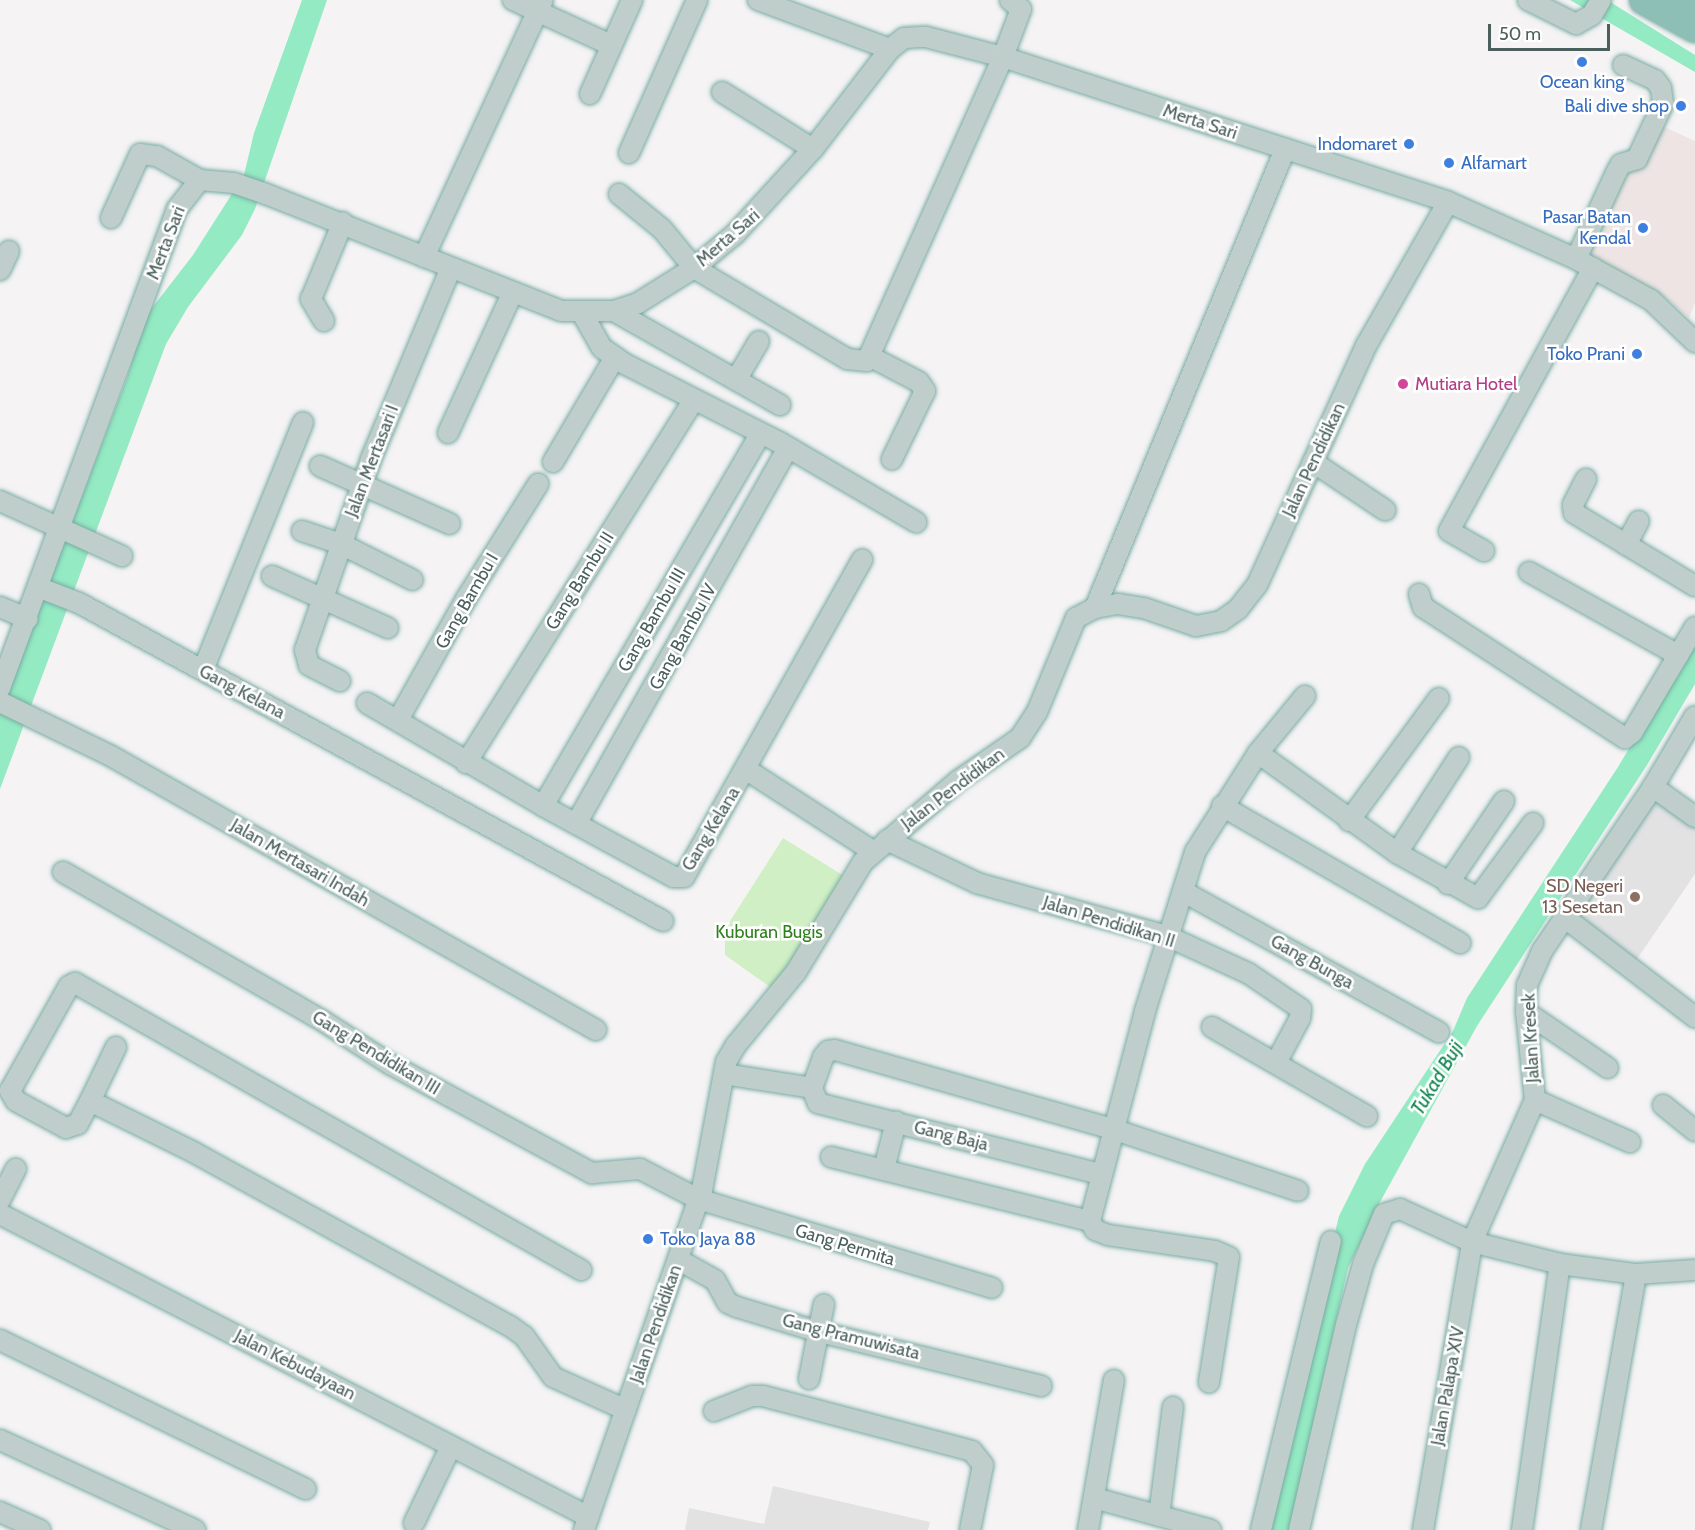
<!DOCTYPE html>
<html>
<head>
<meta charset="utf-8">
<style>
  body { margin:0 }
  #map { position:relative; width:1695px; height:1530px; overflow:hidden; background:#f5f3f4; font-family:Cabin,sans-serif }
  div>[style] { position:absolute }
  [style*='--x'] { left:calc(var(--x)*1px); top:calc(var(--y)*1px); width:calc(var(--w)*1px); rotate:calc(var(--a)*1deg) }
  .commercial>* { inset:0; background:#eee4e4 }
  .education>* { inset:0; background:#e3e2e3 }
  .green>* { inset:0; background:#d1efc5 }
  .water>* { inset:0; background:#94eac2 }
  .roads { filter:drop-shadow(0 0 2px #78aba3) drop-shadow(0 0 2px #78aba3) }
  .minor>* { height:20px; margin:-10px; padding:0 10px; transform-origin:10px; border-radius:10px; background:#bfcecb }
  .highway>* { height:28px; margin:-14px; padding:0 14px; transform-origin:14px; border-radius:14px; background:#8dbfb7 }
  .dots>* { width:16px; height:16px; translate:-50% -50%; box-sizing:border-box; border:3px solid #fff; border-radius:50% }
  span { translate:-50% -50%; white-space:nowrap; text-align:center; line-height:1.15; -webkit-text-stroke:5px #fff; paint-order:stroke }
  .shop-label { font-size:18px; color:#366cbe }
  .right { translate:-100% -50%; text-align:right }
  .left { translate:0 -50%; text-align:left }
  .street-label { font-size:18px; color:#4b605c }
  .hotel-label { font-size:18px; color:#b23c85 }
  .education-label { font-size:18px; color:#785e54 }
  .park-label { font-size:18px; color:#2e811c }
  .water-label { font-size:20px; color:#12854f; font-style:italic }
  .scale { position:absolute; left:1488px; top:24px; width:122px; height:27px; box-sizing:border-box; border:3px solid #4b605c; border-top:0; padding-left:8px; font-size:18px; line-height:21px; white-space:nowrap; color:#4b605c; -webkit-text-stroke:4px #fff; paint-order:stroke }
</style>
</head>
<body>
<div id="map">
  <div class="commercial">
    <i style="clip-path:polygon(1651px 121px,1695px 141px,1695px 303px,1689px 318px,1666px 298px,1584px 251px)"></i>
  </div>
  <div class="education">
    <i style="clip-path:polygon(1657px 800px,1695px 826px,1695px 874px,1635px 962px,1574px 920px)"></i>
    <i style="clip-path:polygon(773px 1486px,930px 1522px,928px 1530px,685px 1530px,689px 1508px,764px 1524px)"></i>
  </div>
  <div class="green">
    <i style="clip-path:polygon(783px 838px,844px 876px,795px 963px,773px 989px,725px 955px,725px 929px)"></i>
  </div>
  <div class="water">
    <i style="clip-path:polygon(302px 0,327px 0,255px 209px,242px 235px,188px 307px,166px 344px,0 789px,0 712px,127px 378px,145px 317px,193px 255px,244px 175px,254px 133px)"></i>
    <i style="clip-path:polygon(1570px 0,1607px 0,1695px 55px,1695px 72px)"></i>
    <i style="clip-path:polygon(1695px 638px,1695px 684px,1647px 765px,1477px 1026px,1380px 1202px,1348px 1268px,1289px 1530px,1263px 1530px,1339px 1216px,1365px 1164px,1453px 1031px,1467px 998px,1618px 767px)"></i>
  </div>
  <div class="roads">
    <div class="minor">
      <i style="--x:513;--y:0;--w:108;--a:24.7"></i>
      <i style="--x:758;--y:0;--w:141;--a:20.4"></i>
      <i style="--x:1528;--y:0;--w:54;--a:26.6"></i>
      <i style="--x:1576;--y:24;--w:18;--a:-29"></i>
      <i style="--x:1592;--y:15;--w:17;--a:-59"></i>
      <i style="--x:722;--y:92;--w:107;--a:32.1"></i>
      <i style="--x:590;--y:94;--w:103;--a:-65.9"></i>
      <i style="--x:629;--y:153;--w:167;--a:-66"></i>
      <i style="--x:619;--y:194;--w:55;--a:39.1"></i>
      <i style="--x:662;--y:229;--w:50;--a:50.6"></i>
      <i style="--x:694;--y:268;--w:178;--a:30.7"></i>
      <i style="--x:847;--y:359;--w:20;--a:6"></i>
      <i style="--x:867;--y:361;--w:333;--a:-65.9"></i>
      <i style="--x:1003;--y:57;--w:51;--a:-69.4"></i>
      <i style="--x:1021;--y:9;--w:14;--a:-141"></i>
      <i style="--x:111;--y:218;--w:70;--a:-65.6"></i>
      <i style="--x:140;--y:154;--w:17;--a:7"></i>
      <i style="--x:157;--y:156;--w:49;--a:29.2"></i>
      <i style="--x:424;--y:257;--w:283;--a:-65.2"></i>
      <i style="--x:1576;--y:259;--w:97;--a:-65"></i>
      <i style="--x:1617;--y:171;--w:8;--a:-60"></i>
      <i style="--x:1621;--y:164;--w:17;--a:-17"></i>
      <i style="--x:1637;--y:159;--w:61;--a:-64.7"></i>
      <i style="--x:1663;--y:104;--w:16;--a:-97"></i>
      <i style="--x:1661;--y:88;--w:10;--a:-127"></i>
      <i style="--x:1655;--y:80;--w:35;--a:-155"></i>
      <i style="--x:0;--y:270;--w:21;--a:-65"></i>
      <i style="--x:614;--y:311;--w:191;--a:29.5"></i>
      <i style="--x:582;--y:313;--w:40;--a:60.3"></i>
      <i style="--x:602;--y:348;--w:28;--a:35"></i>
      <i style="--x:625;--y:364;--w:173;--a:26.9"></i>
      <i style="--x:779;--y:442;--w:159;--a:30.3"></i>
      <i style="--x:324;--y:321;--w:26;--a:-121"></i>
      <i style="--x:311;--y:299;--w:83;--a:-67.4"></i>
      <i style="--x:871;--y:357;--w:54;--a:27.5"></i>
      <i style="--x:919;--y:382;--w:11;--a:56"></i>
      <i style="--x:925;--y:391;--w:76;--a:115.9"></i>
      <i style="--x:736;--y:380;--w:45;--a:-59.5"></i>
      <i style="--x:448;--y:433;--w:155;--a:-65.3"></i>
      <i style="--x:553;--y:462;--w:122;--a:-59.4"></i>
      <i style="--x:1313;--y:462;--w:87;--a:33.7"></i>
      <i style="--x:320;--y:466;--w:142;--a:24"></i>
      <i style="--x:1586;--y:479;--w:29;--a:117"></i>
      <i style="--x:1573;--y:505;--w:8;--a:83"></i>
      <i style="--x:1574;--y:513;--w:141;--a:31.1"></i>
      <i style="--x:0;--y:501;--w:134;--a:24.3"></i>
      <i style="--x:302;--y:531;--w:41;--a:18.4"></i>
      <i style="--x:341;--y:544;--w:80;--a:26.6"></i>
      <i style="--x:1626;--y:545;--w:27;--a:-62"></i>
      <i style="--x:1484;--y:551;--w:40;--a:-150.3"></i>
      <i style="--x:1449;--y:531;--w:300;--a:-61.3"></i>
      <i style="--x:1529;--y:572;--w:171;--a:29.1"></i>
      <i style="--x:272;--y:576;--w:127;--a:24.1"></i>
      <i style="--x:40;--y:588;--w:42;--a:21"></i>
      <i style="--x:79;--y:603;--w:665;--a:28.57"></i>
      <i style="--x:1419;--y:594;--w:14;--a:73"></i>
      <i style="--x:1423;--y:607;--w:241;--a:33"></i>
      <i style="--x:1625;--y:738;--w:9;--a:-36"></i>
      <i style="--x:1632;--y:733;--w:123;--a:-59.3"></i>
      <i style="--x:0;--y:607;--w:30;--a:23"></i>
      <i style="--x:1095;--y:608;--w:497;--a:-67.5"></i>
      <i style="--x:203;--y:670;--w:267;--a:-68"></i>
      <i style="--x:340;--y:681;--w:35;--a:-153"></i>
      <i style="--x:309;--y:665;--w:16;--a:-105"></i>
      <i style="--x:305;--y:650;--w:202;--a:-70.9"></i>
      <i style="--x:371;--y:459;--w:207;--a:-67.3"></i>
      <i style="--x:0;--y:688;--w:511;--a:-69.72"></i>
      <i style="--x:177;--y:209;--w:37;--a:-52"></i>
      <i style="--x:200;--y:180;--w:34;--a:5"></i>
      <i style="--x:234;--y:183;--w:34;--a:19"></i>
      <i style="--x:266;--y:194;--w:317;--a:21.6"></i>
      <i style="--x:561;--y:311;--w:53;--a:0"></i>
      <i style="--x:614;--y:311;--w:25;--a:-18"></i>
      <i style="--x:638;--y:303;--w:66;--a:-32"></i>
      <i style="--x:694;--y:268;--w:53;--a:-39.7"></i>
      <i style="--x:735;--y:234;--w:115;--a:-47.5"></i>
      <i style="--x:813;--y:149;--w:126;--a:-52.4"></i>
      <i style="--x:890;--y:49;--w:18;--a:-38"></i>
      <i style="--x:904;--y:38;--w:22;--a:-3"></i>
      <i style="--x:926;--y:37;--w:80;--a:14.6"></i>
      <i style="--x:1003;--y:57;--w:468;--a:18"></i>
      <i style="--x:1448;--y:202;--w:140;--a:24"></i>
      <i style="--x:1576;--y:259;--w:85;--a:28.7"></i>
      <i style="--x:1651;--y:300;--w:61;--a:43.7"></i>
      <i style="--x:0;--y:702;--w:123;--a:25.9"></i>
      <i style="--x:111;--y:756;--w:557;--a:29.46"></i>
      <i style="--x:367;--y:703;--w:204;--a:30.3"></i>
      <i style="--x:543;--y:806;--w:149;--a:28.5"></i>
      <i style="--x:674;--y:877;--w:10;--a:0"></i>
      <i style="--x:684;--y:877;--w:364;--a:-60.7"></i>
      <i style="--x:398;--y:720;--w:139;--a:-60.7"></i>
      <i style="--x:466;--y:599;--w:136;--a:-57.9"></i>
      <i style="--x:1258;--y:753;--w:171;--a:35.7"></i>
      <i style="--x:1397;--y:853;--w:93;--a:29.1"></i>
      <i style="--x:1478;--y:898;--w:93;--a:-53.7"></i>
      <i style="--x:466;--y:763;--w:429;--a:-57.9"></i>
      <i style="--x:747;--y:770;--w:151;--a:32.8"></i>
      <i style="--x:1653;--y:787;--w:52;--a:35.5"></i>
      <i style="--x:543;--y:806;--w:431;--a:-59.7"></i>
      <i style="--x:1222;--y:806;--w:275;--a:29.9"></i>
      <i style="--x:1349;--y:821;--w:152;--a:-53.8"></i>
      <i style="--x:576;--y:824;--w:432;--a:-60.6"></i>
      <i style="--x:887;--y:840;--w:100;--a:25.5"></i>
      <i style="--x:977;--y:883;--w:197;--a:15.6"></i>
      <i style="--x:1167;--y:936;--w:89;--a:24.6"></i>
      <i style="--x:1248;--y:973;--w:64;--a:34.2"></i>
      <i style="--x:1301;--y:1009;--w:9;--a:96"></i>
      <i style="--x:1300;--y:1018;--w:51;--a:118.1"></i>
      <i style="--x:1397;--y:853;--w:114;--a:-57.1"></i>
      <i style="--x:63;--y:872;--w:300;--a:29.8"></i>
      <i style="--x:323;--y:1021;--w:80;--a:32.7"></i>
      <i style="--x:390;--y:1064;--w:230;--a:28.4"></i>
      <i style="--x:592;--y:1173;--w:48;--a:-4.8"></i>
      <i style="--x:640;--y:1169;--w:65;--a:27.3"></i>
      <i style="--x:698;--y:1199;--w:307;--a:16.8"></i>
      <i style="--x:1448;--y:884;--w:100;--a:-56"></i>
      <i style="--x:1184;--y:892;--w:291;--a:28.8"></i>
      <i style="--x:1564;--y:917;--w:165;--a:37.4"></i>
      <i style="--x:1526;--y:1012;--w:99;--a:34.3"></i>
      <i style="--x:1212;--y:1027;--w:179;--a:29.9"></i>
      <i style="--x:116;--y:1047;--w:60;--a:115.7"></i>
      <i style="--x:90;--y:1101;--w:117;--a:26.3"></i>
      <i style="--x:195;--y:1153;--w:359;--a:28.8"></i>
      <i style="--x:510;--y:1326;--w:17;--a:36"></i>
      <i style="--x:524;--y:1336;--w:50;--a:54.7"></i>
      <i style="--x:553;--y:1377;--w:80;--a:24.3"></i>
      <i style="--x:724;--y:1074;--w:89;--a:9"></i>
      <i style="--x:1535;--y:1100;--w:104;--a:23.9"></i>
      <i style="--x:90;--y:1101;--w:26;--a:118"></i>
      <i style="--x:78;--y:1124;--w:13;--a:162"></i>
      <i style="--x:66;--y:1128;--w:57;--a:-151.6"></i>
      <i style="--x:16;--y:1101;--w:12;--a:-121"></i>
      <i style="--x:10;--y:1091;--w:120;--a:-60.7"></i>
      <i style="--x:69;--y:986;--w:7;--a:-27"></i>
      <i style="--x:75;--y:983;--w:582;--a:29.56"></i>
      <i style="--x:1663;--y:1105;--w:41;--a:39.1"></i>
      <i style="--x:831;--y:1157;--w:267;--a:13.9"></i>
      <i style="--x:1090;--y:1221;--w:10;--a:61"></i>
      <i style="--x:1095;--y:1230;--w:14;--a:21"></i>
      <i style="--x:1108;--y:1235;--w:108;--a:8.5"></i>
      <i style="--x:1215;--y:1251;--w:15;--a:23"></i>
      <i style="--x:1229;--y:1257;--w:127;--a:99.1"></i>
      <i style="--x:884;--y:1169;--w:49;--a:-75.7"></i>
      <i style="--x:1100;--y:1174;--w:291;--a:-165.9"></i>
      <i style="--x:818;--y:1103;--w:16;--a:-112"></i>
      <i style="--x:812;--y:1088;--w:33;--a:-70"></i>
      <i style="--x:823;--y:1057;--w:8;--a:-50"></i>
      <i style="--x:828;--y:1051;--w:7;--a:-8"></i>
      <i style="--x:835;--y:1050;--w:288;--a:15.9"></i>
      <i style="--x:1112;--y:1129;--w:196;--a:18.4"></i>
      <i style="--x:0;--y:1200;--w:35;--a:-63"></i>
      <i style="--x:0;--y:1214;--w:662;--a:27.22"></i>
      <i style="--x:1090;--y:1221;--w:217;--a:-75.3"></i>
      <i style="--x:1145;--y:1011;--w:167;--a:-72.5"></i>
      <i style="--x:1195;--y:852;--w:117;--a:-57.5"></i>
      <i style="--x:1258;--y:753;--w:74;--a:-50.5"></i>
      <i style="--x:679;--y:1260;--w:41;--a:29.1"></i>
      <i style="--x:715;--y:1280;--w:26;--a:61"></i>
      <i style="--x:728;--y:1303;--w:10;--a:24"></i>
      <i style="--x:737;--y:1307;--w:83;--a:16.9"></i>
      <i style="--x:816;--y:1331;--w:232;--a:13.7"></i>
      <i style="--x:0;--y:1340;--w:340;--a:26"></i>
      <i style="--x:809;--y:1379;--w:76;--a:-78.7"></i>
      <i style="--x:714;--y:1411;--w:41;--a:-21.5"></i>
      <i style="--x:752;--y:1396;--w:11;--a:0"></i>
      <i style="--x:763;--y:1396;--w:216;--a:14.7"></i>
      <i style="--x:972;--y:1451;--w:18;--a:52"></i>
      <i style="--x:983;--y:1465;--w:66;--a:101.3"></i>
      <i style="--x:0;--y:1440;--w:215;--a:24.8"></i>
      <i style="--x:1094;--y:1498;--w:121;--a:15.3"></i>
      <i style="--x:0;--y:1512;--w:44;--a:24.2"></i>
      <i style="--x:1159;--y:1516;--w:110;--a:-82.7"></i>
      <i style="--x:414;--y:1523;--w:85;--a:-64.3"></i>
      <i style="--x:584;--y:1530;--w:360;--a:-70.9"></i>
      <i style="--x:702;--y:1190;--w:130;--a:-79.4"></i>
      <i style="--x:726;--y:1062;--w:20;--a:-60"></i>
      <i style="--x:736;--y:1045;--w:94;--a:-50.6"></i>
      <i style="--x:796;--y:972;--w:129;--a:-58.7"></i>
      <i style="--x:863;--y:862;--w:126;--a:-40.5"></i>
      <i style="--x:959;--y:780;--w:74;--a:-34.5"></i>
      <i style="--x:1020;--y:738;--w:31;--a:-57"></i>
      <i style="--x:1037;--y:712;--w:102;--a:-67.5"></i>
      <i style="--x:1076;--y:618;--w:21;--a:-28"></i>
      <i style="--x:1095;--y:608;--w:23;--a:-10"></i>
      <i style="--x:1118;--y:604;--w:26;--a:9"></i>
      <i style="--x:1144;--y:608;--w:55;--a:19.1"></i>
      <i style="--x:1196;--y:626;--w:25;--a:-11"></i>
      <i style="--x:1221;--y:621;--w:21;--a:-35"></i>
      <i style="--x:1238;--y:609;--w:31;--a:-52"></i>
      <i style="--x:1257;--y:585;--w:265;--a:-65.5"></i>
      <i style="--x:1367;--y:344;--w:163;--a:-60.3"></i>
      <i style="--x:1088;--y:1530;--w:152;--a:-80.2"></i>
      <i style="--x:1261;--y:1530;--w:297;--a:-76.4"></i>
      <i style="--x:1299;--y:1530;--w:210;--a:-77.1"></i>
      <i style="--x:1346;--y:1325;--w:63;--a:-74.4"></i>
      <i style="--x:1363;--y:1264;--w:54;--a:-67.2"></i>
      <i style="--x:1384;--y:1214;--w:17;--a:-17"></i>
      <i style="--x:1400;--y:1209;--w:79;--a:24.6"></i>
      <i style="--x:1472;--y:1242;--w:91;--a:14"></i>
      <i style="--x:1560;--y:1264;--w:77;--a:7.5"></i>
      <i style="--x:1636;--y:1274;--w:59;--a:-3.9"></i>
      <i style="--x:1423;--y:1530;--w:292;--a:-80.3"></i>
      <i style="--x:1472;--y:1242;--w:155;--a:-66.1"></i>
      <i style="--x:1535;--y:1100;--w:88;--a:-95.8"></i>
      <i style="--x:1526;--y:1012;--w:27;--a:-88"></i>
      <i style="--x:1527;--y:985;--w:37;--a:-66"></i>
      <i style="--x:1542;--y:951;--w:198;--a:-55.9"></i>
      <i style="--x:1653;--y:787;--w:82;--a:-59.4"></i>
      <i style="--x:1522;--y:1530;--w:269;--a:-81.9"></i>
      <i style="--x:1591;--y:1530;--w:260;--a:-80"></i>
    </div>
    <div class="highway">
      <i style="--x:1644;--y:0;--w:58;--a:28.8"></i>
      <i style="--x:1687;--y:0;--w:9;--a:32"></i>
    </div>
  </div>
  <div class="dots">
    <i style="left:1582px;top:62px;background:#3f7fe0"></i>
    <i style="left:1681px;top:106px;background:#3f7fe0"></i>
    <i style="left:1409px;top:144px;background:#3f7fe0"></i>
    <i style="left:1449px;top:163px;background:#3f7fe0"></i>
    <i style="left:1643px;top:228px;background:#3f7fe0"></i>
    <i style="left:1637px;top:354px;background:#3f7fe0"></i>
    <i style="left:1403px;top:384px;background:#d1479c"></i>
    <i style="left:1635px;top:897px;background:#8d6e63"></i>
    <i style="left:648px;top:1239px;background:#3f7fe0"></i>
  </div>
  <div class="shop-label">
    <span style="left:1582px;top:82px">Ocean king</span>
    <span class="right" style="left:1669px;top:106px">Bali dive shop</span>
    <span class="right" style="left:1397px;top:144px">Indomaret</span>
    <span class="left" style="left:1461px;top:163px">Alfamart</span>
    <span class="right" style="left:1631px;top:228px">Pasar Batan<br>Kendal</span>
    <span class="right" style="left:1625px;top:354px">Toko Prani</span>
    <span class="left" style="left:660px;top:1239px">Toko Jaya 88</span>
  </div>
  <div class="street-label">
    <span style="left:1200px;top:122px;rotate:18deg">Merta Sari</span>
    <span style="left:728px;top:238px;rotate:-41deg">Merta Sari</span>
    <span style="left:166px;top:243px;rotate:-69deg">Merta Sari</span>
    <span style="left:1314px;top:460px;rotate:-65deg">Jalan Pendidikan</span>
    <span style="left:372px;top:461px;rotate:-69deg">Jalan Mertasari I</span>
    <span style="left:580px;top:581px;rotate:-58deg">Gang Bambu II</span>
    <span style="left:467px;top:601px;rotate:-60deg">Gang Bambu I</span>
    <span style="left:652px;top:620px;rotate:-60deg">Gang Bambu III</span>
    <span style="left:683px;top:637px;rotate:-61deg">Gang Bambu IV</span>
    <span style="left:242px;top:692px;rotate:28deg">Gang Kelana</span>
    <span style="left:953px;top:789px;rotate:-37deg">Jalan Pendidikan</span>
    <span style="left:711px;top:829px;rotate:-59deg">Gang Kelana</span>
    <span style="left:300px;top:863px;rotate:30deg">Jalan Mertasari Indah</span>
    <span style="left:1109px;top:922px;rotate:17deg">Jalan Pendidikan II</span>
    <span style="left:1312px;top:962px;rotate:29deg">Gang Bunga</span>
    <span style="left:1531px;top:1038px;rotate:-93deg">Jalan Kresek</span>
    <span style="left:376px;top:1053px;rotate:31deg">Gang Pendidikan III</span>
    <span style="left:951px;top:1136px;rotate:14deg">Gang Baja</span>
    <span style="left:845px;top:1245px;rotate:17deg">Gang Permita</span>
    <span style="left:656px;top:1324px;rotate:-71deg">Jalan Pendidikan</span>
    <span style="left:851px;top:1337px;rotate:14deg">Gang Pramuwisata</span>
    <span style="left:295px;top:1365px;rotate:27deg">Jalan Kebudayaan</span>
    <span style="left:1448px;top:1386px;rotate:-80deg">Jalan Palapa XIV</span>
  </div>
  <div class="hotel-label">
    <span class="left" style="left:1415px;top:384px">Mutiara Hotel</span>
  </div>
  <div class="education-label">
    <span class="right" style="left:1623px;top:897px">SD Negeri<br>13 Sesetan</span>
  </div>
  <div class="park-label">
    <span style="left:769px;top:932px">Kuburan Bugis</span>
  </div>
  <div class="water-label">
    <span style="left:1437px;top:1078px;rotate:-59deg">Tukad Buji</span>
  </div>
  <div class="scale">50 m</div>
</div>
</body>
</html>
